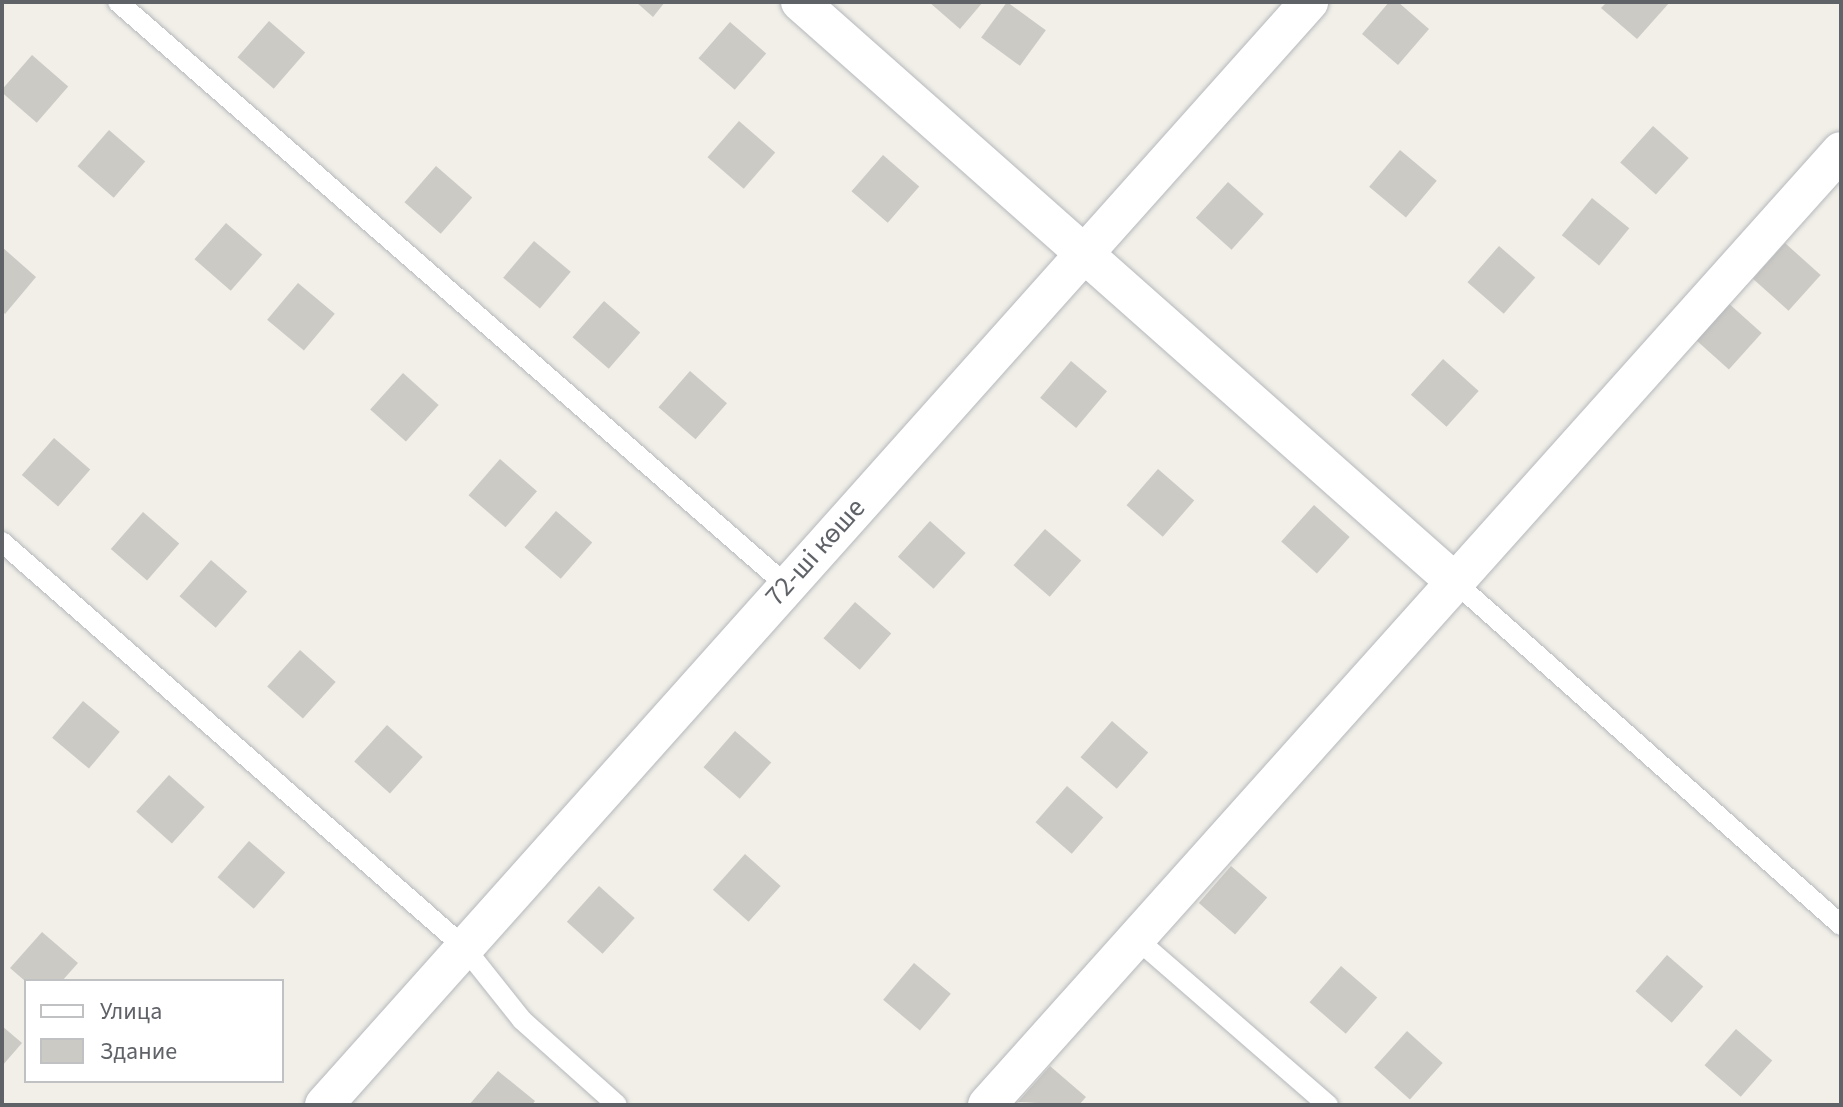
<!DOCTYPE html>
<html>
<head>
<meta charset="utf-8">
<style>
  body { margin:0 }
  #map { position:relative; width:1843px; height:1107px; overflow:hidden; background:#f1efe8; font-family:"Source Sans 3",sans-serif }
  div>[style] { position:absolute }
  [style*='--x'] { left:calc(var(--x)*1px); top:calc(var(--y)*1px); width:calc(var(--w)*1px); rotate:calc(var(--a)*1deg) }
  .building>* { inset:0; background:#cccac5; transform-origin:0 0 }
  .roads { filter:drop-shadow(0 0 2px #b5b8bc) drop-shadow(0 0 2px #b5b8bc) }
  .service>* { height:20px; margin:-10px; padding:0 10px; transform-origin:10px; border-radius:10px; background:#fff }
  .minor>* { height:38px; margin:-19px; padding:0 19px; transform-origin:19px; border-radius:19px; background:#fff }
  span { translate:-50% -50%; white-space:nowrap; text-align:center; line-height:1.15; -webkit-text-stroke:6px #fff; paint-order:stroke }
  .street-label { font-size:28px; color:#5f6368 }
  .frame { position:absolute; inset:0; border:4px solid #5f6368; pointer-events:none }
  .legend { position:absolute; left:24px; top:979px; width:260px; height:104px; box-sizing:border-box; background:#fff; border:2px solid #bfc1c3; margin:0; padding:10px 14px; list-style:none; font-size:24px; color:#5f6368 }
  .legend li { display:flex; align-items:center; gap:16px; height:40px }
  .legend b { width:40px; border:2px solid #bfc1c3 }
</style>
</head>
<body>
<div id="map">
  <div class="building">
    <i style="clip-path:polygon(636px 2px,665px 2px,653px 17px)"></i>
    <i style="clip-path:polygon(929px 2px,983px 2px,960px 29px)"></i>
    <i style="left:1007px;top:2px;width:48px;height:44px;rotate:36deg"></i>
    <i style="clip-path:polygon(1389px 2px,1398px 2px,1429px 29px,1398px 65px,1362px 34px)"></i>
    <i style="clip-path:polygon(1607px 2px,1670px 2px,1637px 39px,1601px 8px)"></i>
    <i style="left:269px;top:21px;width:48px;height:48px;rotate:41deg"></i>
    <i style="left:730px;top:22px;width:48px;height:48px;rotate:41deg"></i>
    <i style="left:32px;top:55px;width:48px;height:48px;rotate:41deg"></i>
    <i style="left:739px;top:121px;width:48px;height:48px;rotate:41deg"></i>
    <i style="left:1653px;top:126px;width:48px;height:49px;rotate:42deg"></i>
    <i style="left:109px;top:130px;width:48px;height:48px;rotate:41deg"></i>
    <i style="left:1400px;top:150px;width:48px;height:48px;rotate:40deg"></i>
    <i style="left:883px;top:155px;width:48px;height:48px;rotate:41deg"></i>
    <i style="left:436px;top:166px;width:48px;height:48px;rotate:41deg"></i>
    <i style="left:1228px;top:182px;width:48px;height:48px;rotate:42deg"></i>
    <i style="left:1592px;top:198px;width:48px;height:48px;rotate:39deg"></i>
    <i style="left:226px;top:223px;width:48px;height:48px;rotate:41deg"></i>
    <i style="left:534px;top:241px;width:48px;height:48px;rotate:40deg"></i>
    <i style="left:1785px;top:243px;width:48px;height:48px;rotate:42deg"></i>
    <i style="left:1499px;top:246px;width:48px;height:48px;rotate:41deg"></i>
    <i style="clip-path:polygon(2px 247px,36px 277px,5px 314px,2px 311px)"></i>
    <i style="left:298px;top:283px;width:48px;height:48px;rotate:40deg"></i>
    <i style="left:604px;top:301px;width:48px;height:48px;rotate:41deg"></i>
    <i style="left:1726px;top:301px;width:48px;height:49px;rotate:42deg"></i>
    <i style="left:1443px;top:359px;width:48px;height:48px;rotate:42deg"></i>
    <i style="left:1071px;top:361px;width:47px;height:48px;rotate:40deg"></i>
    <i style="left:690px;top:371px;width:49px;height:48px;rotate:41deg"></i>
    <i style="left:403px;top:373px;width:48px;height:49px;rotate:42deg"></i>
    <i style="left:54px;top:438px;width:48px;height:49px;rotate:41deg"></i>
    <i style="left:500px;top:459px;width:49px;height:48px;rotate:41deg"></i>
    <i style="left:1158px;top:469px;width:48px;height:48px;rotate:41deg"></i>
    <i style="left:1314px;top:505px;width:48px;height:49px;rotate:42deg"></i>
    <i style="left:556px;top:511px;width:48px;height:48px;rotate:41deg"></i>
    <i style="left:143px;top:512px;width:48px;height:49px;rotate:41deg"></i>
    <i style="left:930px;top:521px;width:48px;height:48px;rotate:42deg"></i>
    <i style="left:1045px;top:529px;width:48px;height:48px;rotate:41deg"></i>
    <i style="left:211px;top:560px;width:48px;height:48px;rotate:41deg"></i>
    <i style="left:855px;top:602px;width:48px;height:48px;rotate:41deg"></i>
    <i style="left:300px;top:650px;width:48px;height:49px;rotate:42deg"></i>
    <i style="left:83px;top:701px;width:48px;height:48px;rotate:40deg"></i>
    <i style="left:1112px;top:721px;width:48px;height:48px;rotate:41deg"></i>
    <i style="left:387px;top:725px;width:48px;height:49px;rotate:42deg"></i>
    <i style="left:735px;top:731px;width:48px;height:48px;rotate:41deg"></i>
    <i style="left:169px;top:775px;width:48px;height:49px;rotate:42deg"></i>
    <i style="left:1067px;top:786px;width:48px;height:48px;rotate:41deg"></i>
    <i style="left:249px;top:841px;width:48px;height:48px;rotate:41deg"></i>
    <i style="left:745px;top:854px;width:48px;height:48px;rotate:42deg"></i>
    <i style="left:1231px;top:866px;width:48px;height:49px;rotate:41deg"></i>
    <i style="left:599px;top:886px;width:48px;height:48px;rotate:42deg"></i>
    <i style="clip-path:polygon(42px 932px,78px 963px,62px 981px,25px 981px,10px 968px)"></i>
    <i style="left:1667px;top:955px;width:48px;height:48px;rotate:41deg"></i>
    <i style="left:914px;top:963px;width:48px;height:48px;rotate:40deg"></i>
    <i style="left:1341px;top:966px;width:48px;height:48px;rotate:41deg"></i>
    <i style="clip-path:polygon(2px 1026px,22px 1043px,2px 1066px)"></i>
    <i style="left:1736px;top:1029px;width:48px;height:48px;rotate:41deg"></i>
    <i style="left:1407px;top:1031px;width:48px;height:49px;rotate:42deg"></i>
    <i style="clip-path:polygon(1050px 1066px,1086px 1097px,1079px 1105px,1018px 1102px)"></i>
    <i style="clip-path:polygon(498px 1071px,535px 1101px,532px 1105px,469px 1105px)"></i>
  </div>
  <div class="roads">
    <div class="service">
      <i style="--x:118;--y:2;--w:885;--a:41.11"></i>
      <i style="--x:2;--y:542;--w:614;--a:41.24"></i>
      <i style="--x:464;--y:947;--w:93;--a:51.5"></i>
      <i style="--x:522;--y:1020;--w:127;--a:41.8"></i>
      <i style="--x:1456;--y:583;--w:515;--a:41.62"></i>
      <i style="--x:1138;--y:940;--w:252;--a:41"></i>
    </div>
    <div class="minor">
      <i style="--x:800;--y:2;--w:876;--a:41.53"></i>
      <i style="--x:324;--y:1105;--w:1479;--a:-48.23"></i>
      <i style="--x:987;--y:1105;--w:1280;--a:-48.17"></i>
    </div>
  </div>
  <div class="street-label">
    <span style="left:815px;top:552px;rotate:-48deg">72-ші көше</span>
  </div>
  <div class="frame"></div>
  <ul class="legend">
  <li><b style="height:10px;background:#fff"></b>Улица</li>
  <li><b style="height:22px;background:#cccac5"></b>Здание</li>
  </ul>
</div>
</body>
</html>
